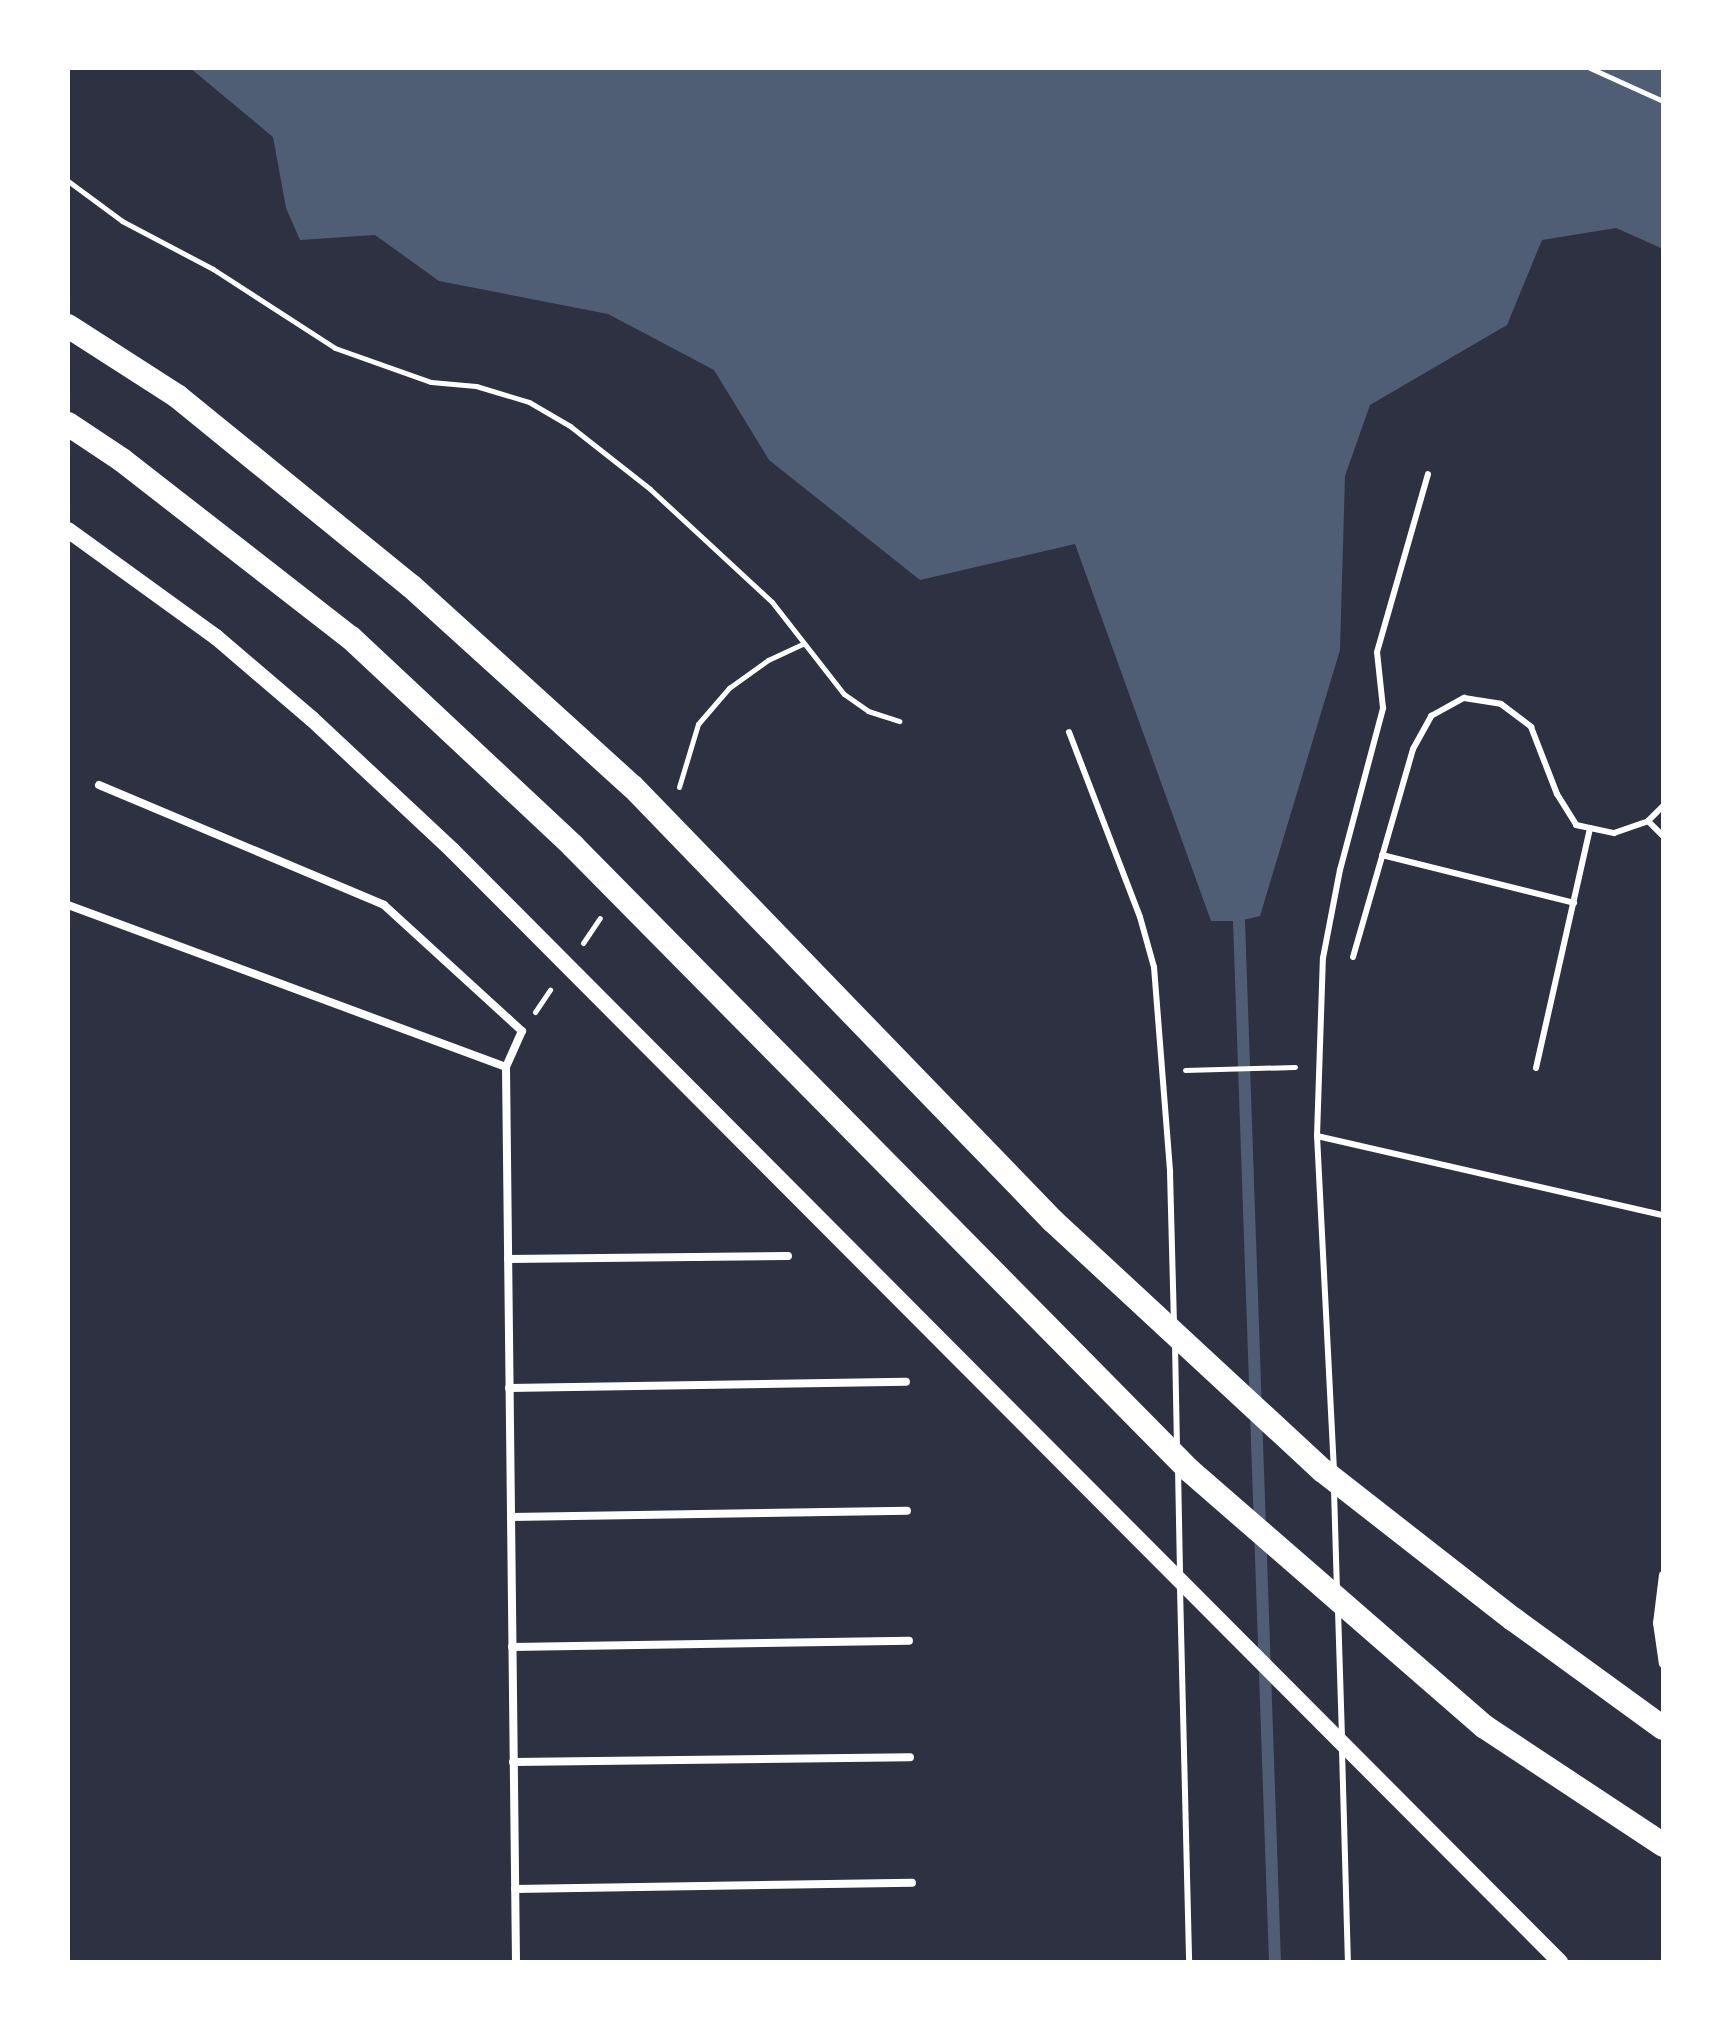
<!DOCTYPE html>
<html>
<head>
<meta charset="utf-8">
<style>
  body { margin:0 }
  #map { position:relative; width:1731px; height:2030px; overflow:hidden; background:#2d3142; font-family:Overpass,sans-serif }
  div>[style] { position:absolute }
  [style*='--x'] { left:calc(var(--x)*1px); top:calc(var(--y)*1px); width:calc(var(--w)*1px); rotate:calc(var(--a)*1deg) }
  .water>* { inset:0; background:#4f5d75 }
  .stream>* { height:12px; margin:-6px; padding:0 6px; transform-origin:6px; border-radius:6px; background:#4f5d75 }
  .path>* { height:5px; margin:-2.5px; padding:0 2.5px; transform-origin:2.5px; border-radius:2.5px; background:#fff }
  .service>* { height:6px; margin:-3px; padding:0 3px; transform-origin:3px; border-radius:3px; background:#fff }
  .minor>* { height:8px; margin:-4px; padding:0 4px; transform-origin:4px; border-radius:4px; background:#fff }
  .secondary>* { height:16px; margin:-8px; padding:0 8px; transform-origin:8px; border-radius:8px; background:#fff }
  .motorway>* { height:24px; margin:-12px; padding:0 12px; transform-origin:12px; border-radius:12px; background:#fff }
  span { translate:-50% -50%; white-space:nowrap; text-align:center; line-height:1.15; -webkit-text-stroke:6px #fff; paint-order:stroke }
  .frame { position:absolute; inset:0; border:70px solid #fff; pointer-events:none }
</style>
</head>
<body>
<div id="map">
  <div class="water">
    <i style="clip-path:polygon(190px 68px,1663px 68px,1663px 249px,1616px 228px,1542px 240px,1507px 325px,1370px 405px,1345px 476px,1340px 650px,1260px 916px,1239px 921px,1211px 921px,1075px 544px,920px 580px,769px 460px,714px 370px,608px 314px,439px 281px,375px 235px,300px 240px,286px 208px,273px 137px)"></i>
  </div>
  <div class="stream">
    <i style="--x:1239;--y:921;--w:1042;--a:88.02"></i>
  </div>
  <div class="path">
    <i style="--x:1590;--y:68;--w:80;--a:24.3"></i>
    <i style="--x:68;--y:181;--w:67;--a:36.5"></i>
    <i style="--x:122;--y:221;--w:103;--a:27.8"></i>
    <i style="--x:213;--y:269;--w:145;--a:32.9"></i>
    <i style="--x:335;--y:348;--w:102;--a:19.5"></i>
    <i style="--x:431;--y:382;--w:45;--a:5.1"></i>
    <i style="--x:476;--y:386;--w:55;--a:16.8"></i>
    <i style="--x:529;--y:402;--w:48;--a:30.3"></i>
    <i style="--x:570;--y:426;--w:102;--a:38.2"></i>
    <i style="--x:650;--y:489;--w:166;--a:42.8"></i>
    <i style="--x:772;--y:602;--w:117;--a:52"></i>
    <i style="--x:844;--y:694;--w:29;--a:35"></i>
    <i style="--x:868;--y:711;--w:33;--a:18"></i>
    <i style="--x:679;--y:787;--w:66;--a:-73.2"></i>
    <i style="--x:698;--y:724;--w:48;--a:-49.3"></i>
    <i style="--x:729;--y:688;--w:48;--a:-35.7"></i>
    <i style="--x:768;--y:660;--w:38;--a:-25"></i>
    <i style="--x:583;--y:943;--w:30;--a:-56"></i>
    <i style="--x:535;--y:1012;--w:27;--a:-56"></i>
    <i style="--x:1185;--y:1070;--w:110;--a:-1.6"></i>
  </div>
  <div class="service">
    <i style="--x:1069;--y:732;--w:198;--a:69"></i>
    <i style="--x:1140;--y:917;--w:52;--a:74.4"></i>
    <i style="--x:1154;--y:967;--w:206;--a:85.5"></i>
    <i style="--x:1170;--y:1172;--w:153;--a:88.5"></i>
    <i style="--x:1663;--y:806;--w:21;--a:135"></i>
    <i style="--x:1648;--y:821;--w:21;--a:45"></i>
    <i style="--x:1382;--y:855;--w:198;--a:14"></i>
    <i style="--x:1353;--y:957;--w:216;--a:-73.9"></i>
    <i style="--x:1413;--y:749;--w:38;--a:-61"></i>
    <i style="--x:1431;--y:716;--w:38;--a:-29"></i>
    <i style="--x:1464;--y:698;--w:37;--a:9"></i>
    <i style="--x:1501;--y:704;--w:38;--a:37"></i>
    <i style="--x:1531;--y:727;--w:72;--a:68.8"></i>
    <i style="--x:1557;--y:794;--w:36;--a:58"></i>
    <i style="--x:1576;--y:825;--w:39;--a:12"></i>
    <i style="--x:1614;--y:833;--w:36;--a:-19"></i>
    <i style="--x:1536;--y:1068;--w:246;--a:-77.3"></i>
    <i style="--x:1317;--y:1136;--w:355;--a:12.9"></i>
    <i style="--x:1175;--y:1344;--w:105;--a:88.9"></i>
    <i style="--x:1178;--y:1468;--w:109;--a:88.9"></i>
    <i style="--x:1334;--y:1471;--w:335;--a:-92.9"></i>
    <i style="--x:1317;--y:1136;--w:178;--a:-88.1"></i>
    <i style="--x:1323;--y:958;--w:90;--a:-79.1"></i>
    <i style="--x:1340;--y:870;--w:168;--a:-75.1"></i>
    <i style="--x:1383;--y:708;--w:56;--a:-96.1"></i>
    <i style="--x:1377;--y:652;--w:185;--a:-74"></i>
    <i style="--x:1334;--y:1490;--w:101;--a:88.3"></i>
    <i style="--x:1180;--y:1588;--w:374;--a:88.6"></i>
    <i style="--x:1338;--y:1610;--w:129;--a:88.2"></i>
    <i style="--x:1342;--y:1750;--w:212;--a:88.4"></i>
  </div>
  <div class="minor">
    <i style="--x:99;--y:785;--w:309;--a:22.8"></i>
    <i style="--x:384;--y:905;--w:187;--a:42.4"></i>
    <i style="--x:522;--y:1031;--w:39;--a:114"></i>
    <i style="--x:506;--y:1067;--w:895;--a:89.36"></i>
    <i style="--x:68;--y:905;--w:467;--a:20.3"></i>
    <i style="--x:508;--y:1259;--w:280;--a:-0.6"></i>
    <i style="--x:509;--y:1388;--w:397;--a:-0.9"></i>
    <i style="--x:511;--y:1517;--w:396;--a:-0.9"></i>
    <i style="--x:1663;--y:1575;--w:48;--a:97.1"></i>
    <i style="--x:1657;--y:1623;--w:41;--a:81.7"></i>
    <i style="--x:512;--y:1647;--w:397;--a:-0.9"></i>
    <i style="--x:513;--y:1762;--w:397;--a:-0.7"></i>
    <i style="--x:515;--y:1889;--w:397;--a:-0.9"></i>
  </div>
  <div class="secondary">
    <i style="--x:68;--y:530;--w:183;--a:35.9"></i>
    <i style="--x:216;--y:637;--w:126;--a:40.5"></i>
    <i style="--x:312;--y:719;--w:192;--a:43.1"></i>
    <i style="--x:452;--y:850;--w:1570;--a:45.1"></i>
  </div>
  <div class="motorway">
    <i style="--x:68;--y:326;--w:130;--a:32.7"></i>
    <i style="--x:177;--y:396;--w:301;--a:39.1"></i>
    <i style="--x:411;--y:586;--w:299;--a:42.2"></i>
    <i style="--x:633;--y:787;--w:604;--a:45.94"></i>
    <i style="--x:1053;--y:1221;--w:367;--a:42.8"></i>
    <i style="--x:1322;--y:1470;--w:242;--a:38"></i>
    <i style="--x:1513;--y:1619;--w:185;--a:36"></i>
    <i style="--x:68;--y:424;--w:65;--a:33.7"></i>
    <i style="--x:122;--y:460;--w:290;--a:37.9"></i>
    <i style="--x:351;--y:638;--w:304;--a:43.1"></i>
    <i style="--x:573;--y:846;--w:877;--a:45.37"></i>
    <i style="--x:1189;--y:1470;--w:392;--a:41"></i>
    <i style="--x:1485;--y:1727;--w:214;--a:33.5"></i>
  </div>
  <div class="frame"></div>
</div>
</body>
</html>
